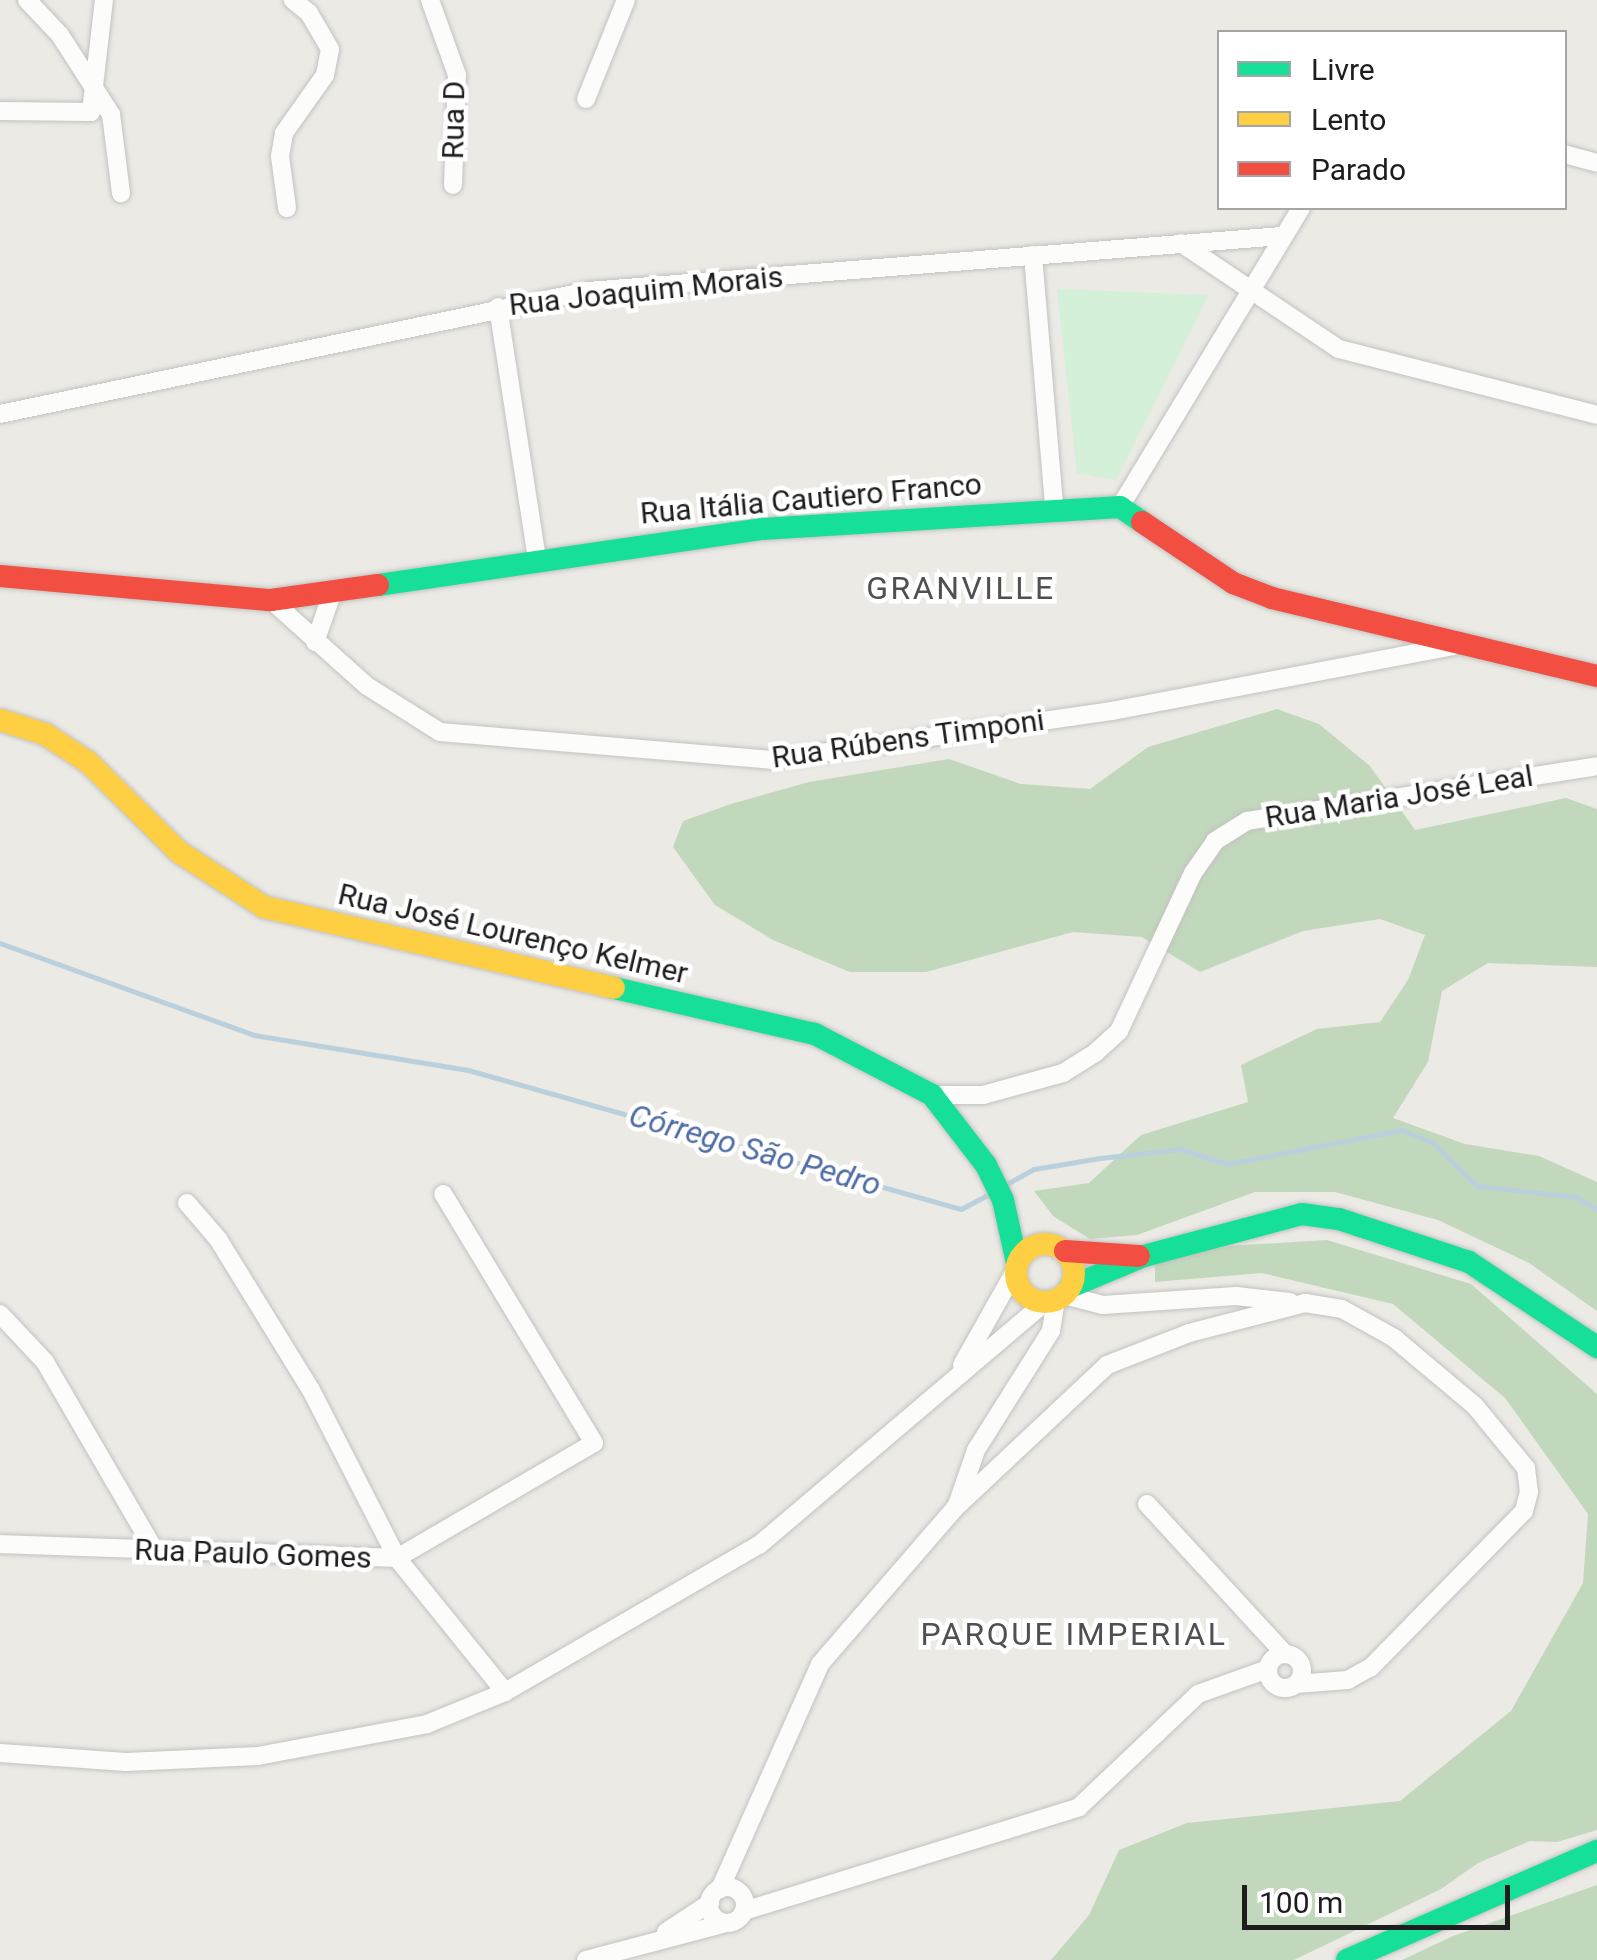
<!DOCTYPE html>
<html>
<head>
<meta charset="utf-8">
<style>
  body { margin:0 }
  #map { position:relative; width:1597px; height:1960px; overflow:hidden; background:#ebeae5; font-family:Roboto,sans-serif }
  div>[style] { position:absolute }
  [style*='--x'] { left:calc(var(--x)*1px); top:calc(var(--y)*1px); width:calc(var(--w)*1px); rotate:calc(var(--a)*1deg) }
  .forest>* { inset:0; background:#c2d8bc }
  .park>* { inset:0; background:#d4f0d8 }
  .stream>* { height:5px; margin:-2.5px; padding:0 2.5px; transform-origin:2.5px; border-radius:2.5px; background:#bbd0dd }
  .roads { filter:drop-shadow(0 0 2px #c2c2c0) drop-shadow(0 0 2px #c2c2c0) }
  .street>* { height:18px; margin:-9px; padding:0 9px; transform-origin:9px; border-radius:9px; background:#fcfcfb }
  .street>.ring { margin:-9px; padding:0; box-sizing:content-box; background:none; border:18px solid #fcfcfb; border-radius:50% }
  .fast>* { height:22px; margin:-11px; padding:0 11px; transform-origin:11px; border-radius:11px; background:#16e098 }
  .slow>* { height:22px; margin:-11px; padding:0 11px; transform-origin:11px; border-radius:11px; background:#ffcf43 }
  .slow>.ring { margin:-11px; padding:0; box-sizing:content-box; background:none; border:22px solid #ffcf43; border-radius:50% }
  .jam>* { height:22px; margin:-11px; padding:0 11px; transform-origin:11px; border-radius:11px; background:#f24e42 }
  span { translate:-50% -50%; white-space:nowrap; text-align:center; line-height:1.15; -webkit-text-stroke:9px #fff; paint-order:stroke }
  .street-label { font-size:30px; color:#1d1d1d }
  .neighbourhood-label { font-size:32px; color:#505050; letter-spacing:2.5px }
  .water-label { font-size:32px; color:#4f6ca6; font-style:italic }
  .legend { position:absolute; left:1217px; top:30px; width:350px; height:180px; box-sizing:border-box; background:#fff; border:2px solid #a5a5a5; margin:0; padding:12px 18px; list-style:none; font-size:30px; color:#1d1d1d }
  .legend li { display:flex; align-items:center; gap:20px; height:50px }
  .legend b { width:50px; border:2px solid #a5a5a5 }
  .scale { position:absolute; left:1242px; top:1885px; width:268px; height:45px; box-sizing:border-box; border:5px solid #1d1d1d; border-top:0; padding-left:12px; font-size:30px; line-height:35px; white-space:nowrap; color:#1d1d1d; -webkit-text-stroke:8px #fff; paint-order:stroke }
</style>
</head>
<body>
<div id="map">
  <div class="forest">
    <i style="clip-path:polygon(1277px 709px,1319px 724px,1370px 766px,1415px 830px,1566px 798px,1597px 809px,1597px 967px,1488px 963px,1442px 991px,1428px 1062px,1393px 1118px,1465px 1144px,1539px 1156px,1597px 1182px,1597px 1311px,1529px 1263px,1438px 1220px,1335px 1192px,1255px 1192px,1137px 1235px,1090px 1239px,1053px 1216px,1034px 1191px,1089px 1183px,1141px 1135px,1248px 1102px,1241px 1065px,1317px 1029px,1380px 1022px,1408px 980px,1425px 935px,1380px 919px,1303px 931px,1200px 972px,1142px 937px,1073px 932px,926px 972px,850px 972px,773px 940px,715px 905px,673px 847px,683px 821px,731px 804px,809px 782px,949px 759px,1021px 784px,1090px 789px,1148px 747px)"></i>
    <i style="clip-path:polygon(1327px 1240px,1471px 1284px,1597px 1394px,1597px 1830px,1557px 1842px,1530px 1841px,1478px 1863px,1441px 1889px,1294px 1960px,1051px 1960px,1089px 1915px,1119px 1850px,1187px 1823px,1400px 1801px,1511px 1711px,1583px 1583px,1588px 1514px,1505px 1398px,1393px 1304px,1262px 1273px,1155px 1282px,1155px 1264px,1226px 1246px)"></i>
    <i style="clip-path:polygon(1597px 1885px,1597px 1960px,1402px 1960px,1453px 1936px)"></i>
  </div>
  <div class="park">
    <i style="clip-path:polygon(1057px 289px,1209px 295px,1116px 480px,1077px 473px)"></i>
  </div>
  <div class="stream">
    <i style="--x:0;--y:943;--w:270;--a:19.9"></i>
    <i style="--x:254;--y:1035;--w:217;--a:9.3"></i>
    <i style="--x:468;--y:1070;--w:512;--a:15.75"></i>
    <i style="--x:961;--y:1209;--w:32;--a:-28"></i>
    <i style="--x:1003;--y:1186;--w:35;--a:-29"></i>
    <i style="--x:1034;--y:1169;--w:67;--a:-9.5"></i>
    <i style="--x:1100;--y:1158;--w:81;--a:-6.4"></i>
    <i style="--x:1180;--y:1149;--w:49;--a:17.7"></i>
    <i style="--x:1227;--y:1164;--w:178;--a:-11"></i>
    <i style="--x:1402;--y:1130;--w:34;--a:23"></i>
    <i style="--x:1433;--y:1143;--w:62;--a:44.3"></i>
    <i style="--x:1477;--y:1186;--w:100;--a:6.3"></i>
    <i style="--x:1576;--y:1197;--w:24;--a:30"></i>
  </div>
  <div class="roads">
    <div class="street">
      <i style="--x:27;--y:0;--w:48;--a:46.7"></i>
      <i style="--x:60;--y:35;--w:94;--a:57.2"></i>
      <i style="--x:111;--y:114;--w:80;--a:82.8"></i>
      <i style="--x:430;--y:0;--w:80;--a:70.2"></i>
      <i style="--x:457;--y:75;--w:110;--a:92.1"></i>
      <i style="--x:586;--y:99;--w:107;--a:-68"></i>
      <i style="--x:0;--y:111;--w:91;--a:0.6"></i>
      <i style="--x:91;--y:112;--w:113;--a:-83.4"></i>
      <i style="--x:1564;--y:154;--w:34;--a:15"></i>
      <i style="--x:287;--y:208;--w:52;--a:-97.7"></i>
      <i style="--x:280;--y:156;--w:23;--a:-80"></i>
      <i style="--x:284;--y:133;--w:71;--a:-54.7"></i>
      <i style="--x:325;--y:75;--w:26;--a:-79"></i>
      <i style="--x:330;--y:49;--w:42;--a:-120.3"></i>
      <i style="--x:309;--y:13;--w:21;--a:-141"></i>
      <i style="--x:1181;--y:243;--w:190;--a:33.9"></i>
      <i style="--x:1339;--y:349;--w:266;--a:14.3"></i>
      <i style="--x:1033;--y:255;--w:253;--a:85.2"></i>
      <i style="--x:498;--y:307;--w:254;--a:81.2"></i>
      <i style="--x:0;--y:414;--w:601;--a:-11.81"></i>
      <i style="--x:588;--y:291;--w:696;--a:-4.53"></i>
      <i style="--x:1120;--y:507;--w:350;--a:-58.8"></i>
      <i style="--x:271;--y:600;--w:129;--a:41.9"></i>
      <i style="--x:367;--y:686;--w:86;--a:32.2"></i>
      <i style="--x:440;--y:732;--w:333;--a:4.8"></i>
      <i style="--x:772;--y:760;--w:344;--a:-8.2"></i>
      <i style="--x:1112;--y:711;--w:347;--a:-10.8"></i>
      <i style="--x:315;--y:642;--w:51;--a:-70.5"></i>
      <i style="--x:932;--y:1095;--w:51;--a:0"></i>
      <i style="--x:983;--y:1095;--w:83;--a:-15.4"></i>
      <i style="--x:1063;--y:1073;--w:39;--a:-32"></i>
      <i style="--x:1096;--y:1052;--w:31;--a:-42"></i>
      <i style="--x:1119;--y:1031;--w:174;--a:-64.9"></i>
      <i style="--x:1193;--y:873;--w:39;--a:-55"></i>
      <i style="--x:1215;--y:841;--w:38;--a:-32"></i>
      <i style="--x:1247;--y:821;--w:354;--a:-8.9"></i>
      <i style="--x:187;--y:1203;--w:48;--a:49.3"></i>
      <i style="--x:218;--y:1239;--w:177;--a:58.4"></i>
      <i style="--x:311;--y:1390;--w:189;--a:62.9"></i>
      <i style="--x:397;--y:1558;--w:172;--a:51.1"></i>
      <i style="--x:1064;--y:1295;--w:40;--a:14.4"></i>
      <i style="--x:1103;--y:1305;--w:133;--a:-3.9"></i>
      <i style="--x:1236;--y:1296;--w:54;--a:6.3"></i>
      <i style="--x:0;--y:1314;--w:66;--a:46.8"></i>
      <i style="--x:45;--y:1362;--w:219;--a:59.8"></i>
      <i style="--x:962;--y:1365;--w:110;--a:-60.6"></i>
      <i style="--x:1147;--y:1504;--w:204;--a:47.4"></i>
      <i style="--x:957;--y:1505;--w:58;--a:-70.9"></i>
      <i style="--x:976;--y:1450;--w:141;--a:-57.8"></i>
      <i style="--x:1051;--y:1331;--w:31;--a:-81"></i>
      <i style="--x:0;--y:1544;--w:397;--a:2"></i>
      <i style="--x:397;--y:1558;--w:228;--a:-30.3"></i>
      <i style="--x:594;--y:1443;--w:291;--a:-121.2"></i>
      <i class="ring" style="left:1268px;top:1654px;width:16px;height:16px"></i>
      <i style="--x:0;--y:1753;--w:126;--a:4.1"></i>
      <i style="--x:126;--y:1762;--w:132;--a:-2.6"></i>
      <i style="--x:258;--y:1756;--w:172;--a:-10.7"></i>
      <i style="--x:427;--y:1724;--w:84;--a:-22.3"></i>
      <i style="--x:505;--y:1692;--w:293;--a:-30.1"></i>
      <i style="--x:759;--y:1545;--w:376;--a:-40.3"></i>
      <i class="ring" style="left:709px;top:1887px;width:18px;height:18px"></i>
      <i style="--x:720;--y:1889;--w:246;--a:-66"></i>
      <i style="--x:820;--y:1664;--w:208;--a:-49.1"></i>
      <i style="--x:956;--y:1507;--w:207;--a:-43.2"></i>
      <i style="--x:1107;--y:1365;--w:88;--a:-21.3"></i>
      <i style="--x:1189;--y:1333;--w:120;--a:-14.5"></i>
      <i style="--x:1305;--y:1303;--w:37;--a:9"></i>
      <i style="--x:1342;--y:1309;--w:60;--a:29.1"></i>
      <i style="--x:1394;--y:1338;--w:106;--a:40"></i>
      <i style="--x:1475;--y:1406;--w:80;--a:50.6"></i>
      <i style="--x:1526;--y:1468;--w:24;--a:83"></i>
      <i style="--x:1529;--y:1492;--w:20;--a:105"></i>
      <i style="--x:1524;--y:1511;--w:219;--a:134.4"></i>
      <i style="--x:1371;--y:1667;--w:26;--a:151"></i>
      <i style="--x:1348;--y:1680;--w:52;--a:175.6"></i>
      <i style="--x:744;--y:1911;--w:351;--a:-17.2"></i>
      <i style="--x:1079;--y:1807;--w:164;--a:-43.5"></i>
      <i style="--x:1198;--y:1694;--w:74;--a:-19.7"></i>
      <i style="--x:666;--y:1932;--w:53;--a:-33.4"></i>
      <i style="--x:586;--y:1960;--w:145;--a:-14.8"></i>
    </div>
    <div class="fast">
      <i style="--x:378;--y:585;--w:388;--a:-8.3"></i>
      <i style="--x:762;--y:529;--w:359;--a:-3.5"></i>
      <i style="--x:1120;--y:507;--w:27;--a:34"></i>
      <i style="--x:614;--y:988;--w:206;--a:12.9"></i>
      <i style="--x:815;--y:1034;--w:132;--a:27.5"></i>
      <i style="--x:932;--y:1095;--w:88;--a:52.4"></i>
      <i style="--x:986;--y:1165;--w:39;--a:64"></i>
      <i style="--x:1003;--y:1200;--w:65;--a:77.5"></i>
      <i style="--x:1070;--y:1287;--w:80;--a:-22.7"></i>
      <i style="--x:1144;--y:1256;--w:163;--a:-14.9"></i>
      <i style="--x:1302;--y:1214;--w:37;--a:8"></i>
      <i style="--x:1339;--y:1219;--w:137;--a:18.3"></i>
      <i style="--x:1469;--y:1262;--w:154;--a:33.6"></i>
      <i style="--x:1347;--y:1960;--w:273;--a:-23.6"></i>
    </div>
    <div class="slow">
      <i style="--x:0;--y:720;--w:47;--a:17.3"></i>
      <i style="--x:45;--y:734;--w:51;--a:33.1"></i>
      <i style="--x:88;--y:762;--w:128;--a:44.7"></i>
      <i style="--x:179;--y:852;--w:101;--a:32.9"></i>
      <i style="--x:264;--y:907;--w:359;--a:13"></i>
      <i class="ring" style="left:1016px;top:1244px;width:36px;height:36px"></i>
    </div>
    <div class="jam">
      <i style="--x:1142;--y:522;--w:110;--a:33.8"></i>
      <i style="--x:1233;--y:583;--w:42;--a:21"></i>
      <i style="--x:1272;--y:598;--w:334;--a:13.5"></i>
      <i style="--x:0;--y:576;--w:272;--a:5.1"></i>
      <i style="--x:271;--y:600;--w:108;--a:-8"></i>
      <i style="--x:1065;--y:1251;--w:74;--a:3.9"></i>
    </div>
  </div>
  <div class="street-label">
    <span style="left:454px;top:120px;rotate:-89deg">Rua D</span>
    <span style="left:646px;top:291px;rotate:-6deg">Rua Joaquim Morais</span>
    <span style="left:811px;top:499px;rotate:-5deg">Rua Itália Cautiero Franco</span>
    <span style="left:908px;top:739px;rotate:-8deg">Rua Rúbens Timponi</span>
    <span style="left:1399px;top:797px;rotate:-9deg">Rua Maria José Leal</span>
    <span style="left:513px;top:934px;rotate:13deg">Rua José Lourenço Kelmer</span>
    <span style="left:253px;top:1554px;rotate:2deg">Rua Paulo Gomes</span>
  </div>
  <div class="neighbourhood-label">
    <span style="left:961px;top:588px">GRANVILLE</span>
    <span style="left:1074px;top:1634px">PARQUE IMPERIAL</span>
  </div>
  <div class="water-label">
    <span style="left:755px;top:1150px;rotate:16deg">Córrego São Pedro</span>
  </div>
  <ul class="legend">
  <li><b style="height:12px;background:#16e098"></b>Livre</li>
  <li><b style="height:12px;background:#ffcf43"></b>Lento</li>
  <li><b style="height:12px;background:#f24e42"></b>Parado</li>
  </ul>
  <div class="scale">100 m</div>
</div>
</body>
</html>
